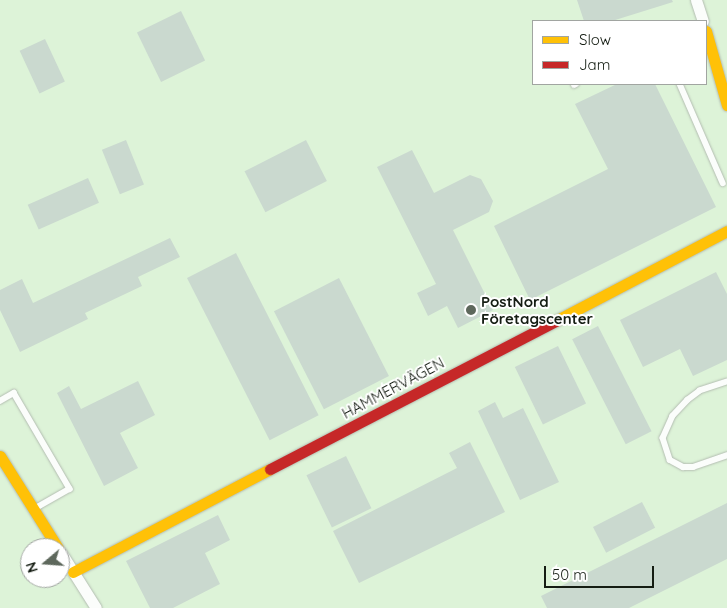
<!DOCTYPE html>
<html>
<head>
<meta charset="utf-8">
<style>
  body { margin:0 }
  #map { position:relative; width:727px; height:608px; overflow:hidden; background:#e7f4e4; font-family:Quicksand,sans-serif }
  div>[style] { position:absolute }
  [style*='--x'] { left:calc(var(--x)*1px); top:calc(var(--y)*1px); width:calc(var(--w)*1px); rotate:calc(var(--a)*1deg) }
  .built>* { inset:0; background:#ddf3d8 }
  .building>* { inset:0; background:#cad9cf; transform-origin:0 0 }
  .roads { filter:drop-shadow(0 0 1px #b3bdb1) drop-shadow(0 0 1px #b3bdb1) }
  .lane>* { height:5.5px; margin:-2.75px; padding:0 2.75px; transform-origin:2.75px; border-radius:2.75px; background:#fbfdfb }
  .street>* { height:11px; margin:-5.5px; padding:0 5.5px; transform-origin:5.5px; border-radius:5.5px; background:#fbfdfb }
  .slow>* { height:11px; margin:-5.5px; padding:0 5.5px; transform-origin:5.5px; border-radius:5.5px; background:#ffc107 }
  .jam>* { height:11px; margin:-5.5px; padding:0 5.5px; transform-origin:5.5px; border-radius:5.5px; background:#c62828 }
  .dots>* { width:14px; height:14px; translate:-50% -50%; box-sizing:border-box; border:2px solid #fff; border-radius:50% }
  span { translate:-50% -50%; white-space:nowrap; text-align:center; line-height:1.15; -webkit-text-stroke:4px #fff; paint-order:stroke }
  .poi-label { font-size:15px; color:#151d13; font-weight:700 }
  .left { translate:0 -50%; text-align:left }
  .street-label { font-size:15px; color:#151d13 }
  .legend { position:absolute; left:532px; top:20px; width:175px; height:65px; box-sizing:border-box; background:#fff; border:1px solid #a1a5a1; margin:0; padding:6px 9px; list-style:none; font-size:15px; color:#151d13 }
  .legend li { display:flex; align-items:center; gap:10px; height:25px }
  .legend b { width:25px; border:1px solid #a1a5a1 }
  .north { position:absolute; left:20px; top:538px; width:50px; height:50px; box-sizing:border-box; background:#fff; border:1px solid #a1a5a1; border-radius:50%; rotate:252deg; font-size:14px; font-weight:700; line-height:20px; text-align:center; color:#151d13 }
  .north::after { content:''; display:block; margin:auto; width:18px; height:22px; background:#5e685c; clip-path:polygon(50% 0,100% 100%,50% 72%,0 100%) }
  .scale { position:absolute; left:544px; top:566px; width:110px; height:22px; box-sizing:border-box; border:2px solid #151d13; border-top:0; padding-left:6px; font-size:15px; line-height:18px; white-space:nowrap; color:#151d13; -webkit-text-stroke:4px #fff; paint-order:stroke }
</style>
</head>
<body>
<div id="map">
  <div class="built">
    <i style="clip-path:polygon(evenodd,0 0,727px 0,727px 608px,0 608px,0 0,533px 21px,706px 21px,706px 84px,533px 84px,533px 21px,0 0,30px 548px,60px 548px,60px 578px,30px 578px,30px 548px)"></i>
  </div>
  <div class="building">
    <i style="clip-path:polygon(577px 0,672px 0,673px 2px,612px 21px,584px 21px)"></i>
    <i style="left:181px;top:11px;width:55px;height:49px;rotate:64deg"></i>
    <i style="left:45px;top:39px;width:47px;height:28px;rotate:65deg"></i>
    <i style="clip-path:polygon(617px 84px,655px 84px,716px 207px,530px 300px,494px 226px,608px 169px,575px 104px)"></i>
    <i style="left:126px;top:140px;width:48px;height:26px;rotate:68deg"></i>
    <i style="left:306px;top:140px;width:46px;height:69px;rotate:63deg"></i>
    <i style="clip-path:polygon(412px 150px,434px 193px,470px 175px,481px 179px,493px 201px,489px 212px,453px 230px,493px 310px,458px 328px,447px 306px,428px 316px,417px 293px,436px 284px,377px 167px)"></i>
    <i style="left:88px;top:178px;width:27px;height:66px;rotate:66deg"></i>
    <i style="clip-path:polygon(170px 238px,180px 257px,138px 277px,142px 286px,85px 313px,88px 319px,20px 352px,0 310px,0 290px,22px 279px,33px 303px)"></i>
    <i style="left:236px;top:253px;width:182px;height:55px;rotate:63deg"></i>
    <i style="clip-path:polygon(716px 272px,727px 294px,727px 360px,693px 376px,680px 349px,643px 367px,620px 320px)"></i>
    <i style="left:339px;top:278px;width:110px;height:73px;rotate:63deg"></i>
    <i style="left:598px;top:326px;width:118px;height:29px;rotate:63deg"></i>
    <i style="left:558px;top:346px;width:64px;height:48px;rotate:64deg"></i>
    <i style="clip-path:polygon(138px 381px,155px 415px,120px 433px,138px 468px,104px 486px,57px 393px,69px 386px,81px 409px)"></i>
    <i style="clip-path:polygon(495px 402px,503px 418px,523px 408px,559px 482px,520px 500px,478px 411px)"></i>
    <i style="clip-path:polygon(470px 442px,505px 512px,359px 583px,333px 531px,457px 468px,449px 453px)"></i>
    <i style="left:346px;top:456px;width:58px;height:44px;rotate:64deg"></i>
    <i style="left:642px;top:502px;width:29px;height:55px;rotate:63deg"></i>
    <i style="clip-path:polygon(727px 503px,727px 559px,629px 608px,547px 608px,541px 596px)"></i>
    <i style="clip-path:polygon(218px 515px,230px 540px,205px 553px,220px 584px,173px 608px,150px 608px,126px 561px)"></i>
  </div>
  <div class="roads">
    <div class="lane">
      <i style="--x:680;--y:84;--w:108;--a:66.5"></i>
      <i style="--x:574;--y:85;--w:2;--a:-27"></i>
      <i style="--x:727;--y:382;--w:28;--a:162"></i>
      <i style="--x:700;--y:391;--w:15;--a:143"></i>
      <i style="--x:688;--y:400;--w:22;--a:133"></i>
      <i style="--x:673;--y:416;--w:24;--a:114"></i>
      <i style="--x:663;--y:438;--w:23;--a:72"></i>
      <i style="--x:670;--y:460;--w:15;--a:28"></i>
      <i style="--x:683;--y:467;--w:10;--a:0"></i>
      <i style="--x:693;--y:467;--w:36;--a:-19"></i>
      <i style="--x:0;--y:401;--w:16;--a:-30"></i>
      <i style="--x:14;--y:393;--w:111;--a:59.7"></i>
      <i style="--x:70;--y:489;--w:40;--a:150.3"></i>
    </div>
    <div class="street">
      <i style="--x:696;--y:0;--w:22;--a:72"></i>
      <i style="--x:60;--y:551;--w:67;--a:57.7"></i>
    </div>
    <div class="slow">
      <i style="--x:706;--y:31;--w:77;--a:74.2"></i>
      <i style="--x:557;--y:320;--w:192;--a:-27.6"></i>
      <i style="--x:0;--y:456;--w:109;--a:57.8"></i>
      <i style="--x:73;--y:572;--w:222;--a:-27.6"></i>
    </div>
    <div class="jam">
      <i style="--x:270;--y:469;--w:323;--a:-27.4"></i>
    </div>
  </div>
  <div class="dots">
    <i style="left:471px;top:310px;background:#5e685c"></i>
  </div>
  <div class="poi-label">
    <span class="left" style="left:481px;top:310px">PostNord<br>Företagscenter</span>
  </div>
  <div class="street-label">
    <span style="left:393px;top:388px;rotate:-28deg">HAMMERVÄGEN</span>
  </div>
  <ul class="legend">
  <li><b style="height:6px;background:#ffc107"></b>Slow</li>
  <li><b style="height:6px;background:#c62828"></b>Jam</li>
  </ul>
  <div class="north">N</div>
  <div class="scale">50 m</div>
</div>
</body>
</html>
